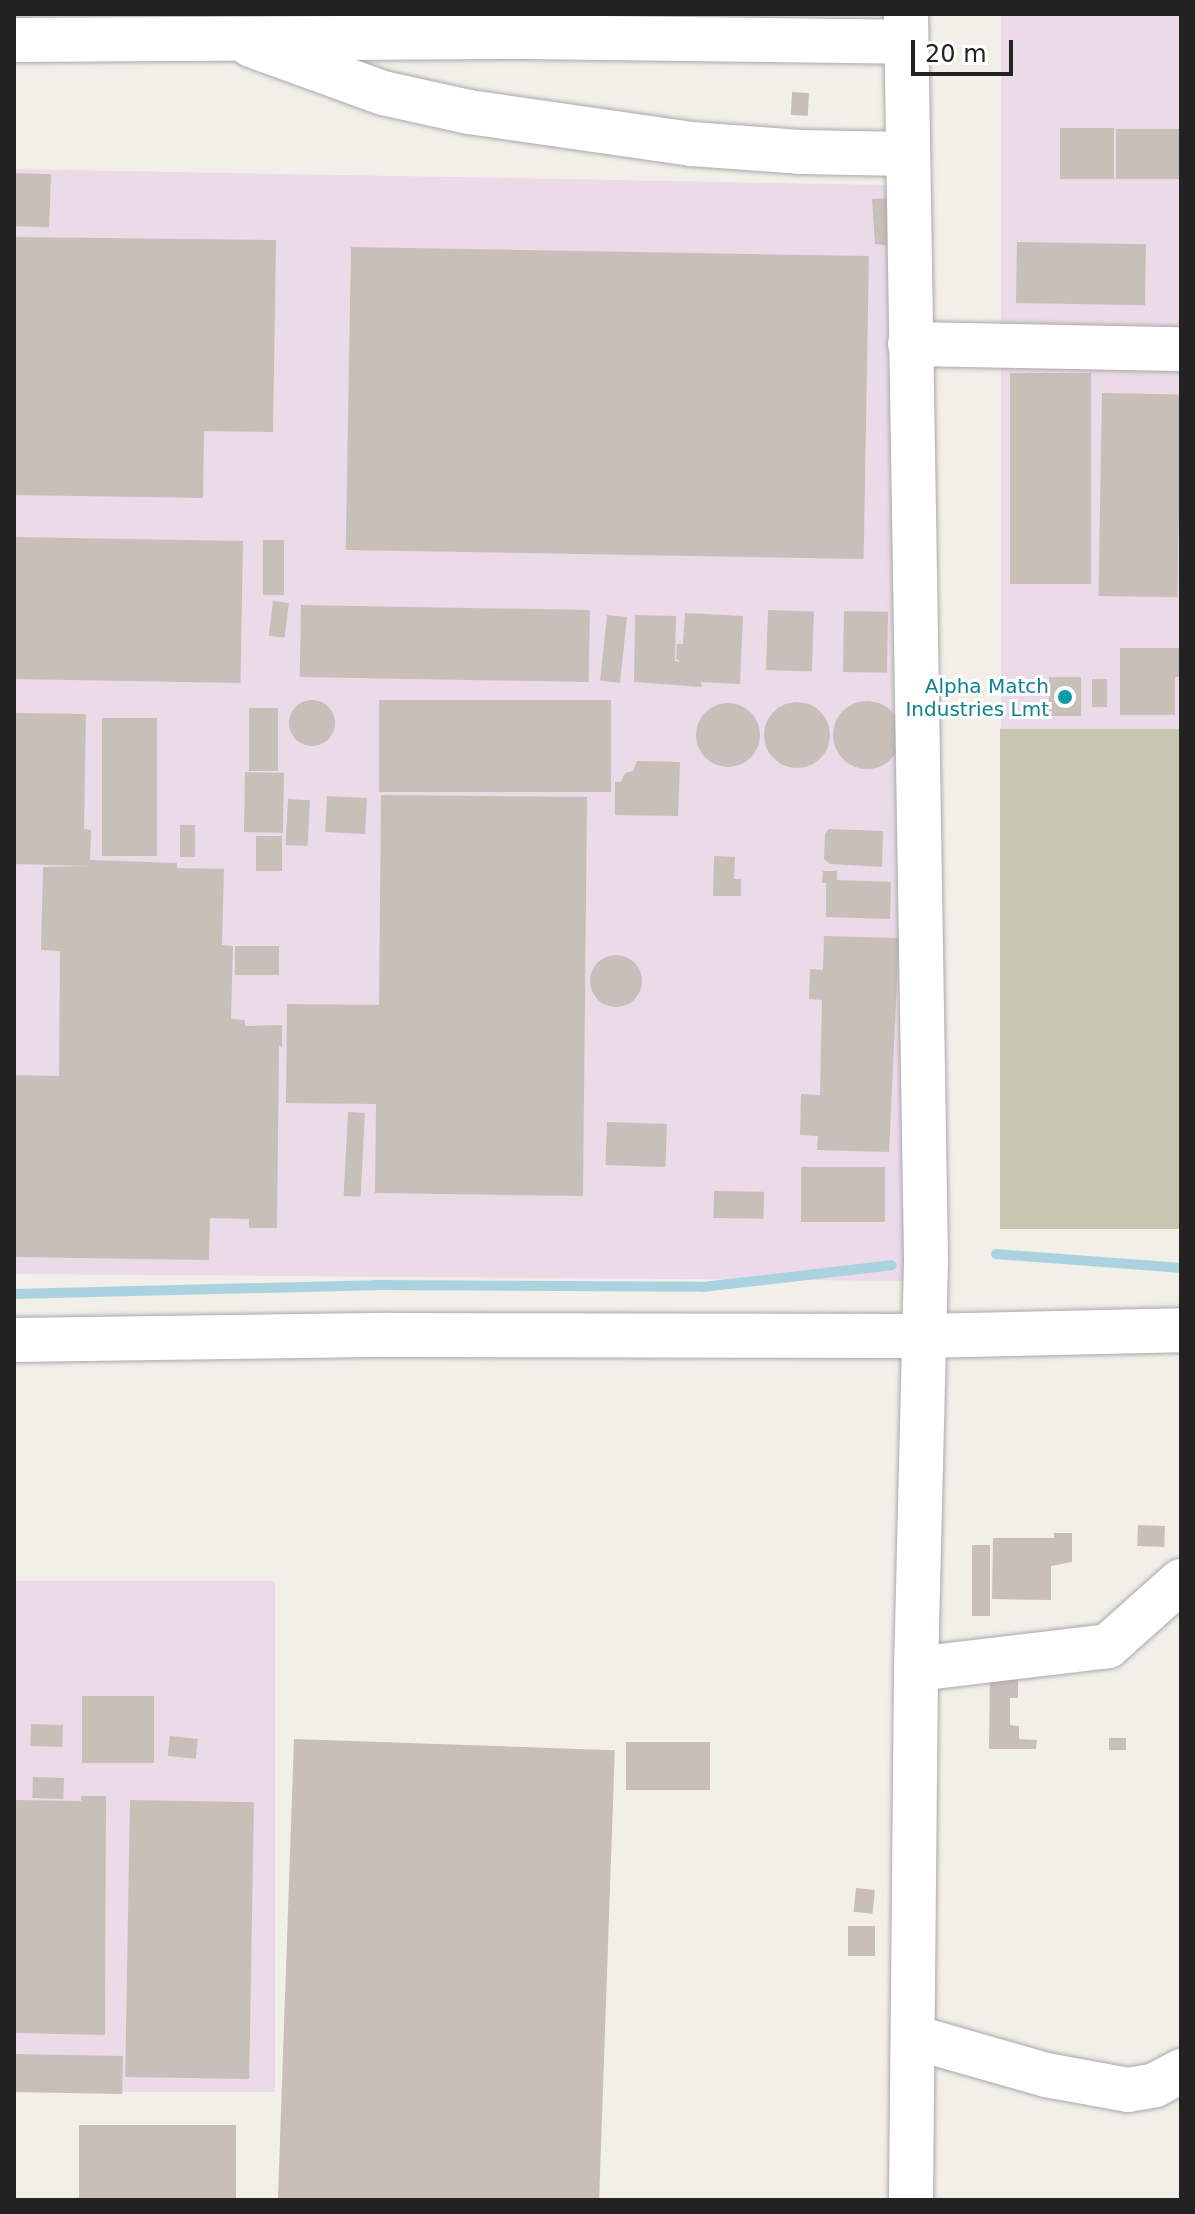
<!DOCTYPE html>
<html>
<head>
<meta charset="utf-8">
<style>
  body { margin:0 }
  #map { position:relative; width:1195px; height:2214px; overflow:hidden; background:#f2efe9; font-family:"DejaVu Sans",sans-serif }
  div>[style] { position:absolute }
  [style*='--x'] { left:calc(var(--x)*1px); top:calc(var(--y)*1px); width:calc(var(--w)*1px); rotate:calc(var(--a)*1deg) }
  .industrial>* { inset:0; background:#ebdbe8; transform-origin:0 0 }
  .construction>* { inset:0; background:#c7c7b4; transform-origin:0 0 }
  .stream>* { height:10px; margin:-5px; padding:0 5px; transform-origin:5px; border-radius:5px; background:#aad3df }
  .building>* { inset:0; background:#c7bfb8; transform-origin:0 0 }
  .round { border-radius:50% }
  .roads { filter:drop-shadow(0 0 2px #a9a9a9) drop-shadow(0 0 2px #a9a9a9) }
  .minor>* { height:44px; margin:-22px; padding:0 22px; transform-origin:22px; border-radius:22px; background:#fff }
  .dots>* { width:22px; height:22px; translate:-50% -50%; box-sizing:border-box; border:4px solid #fff; border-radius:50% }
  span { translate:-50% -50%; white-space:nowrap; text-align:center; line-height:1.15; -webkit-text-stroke:6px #fff; paint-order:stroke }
  .culture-label { font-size:20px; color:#0d838f }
  .right { translate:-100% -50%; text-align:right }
  .frame { position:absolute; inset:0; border:16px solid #222; pointer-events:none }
  .scale { position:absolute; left:911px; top:40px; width:102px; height:36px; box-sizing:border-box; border:4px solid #222; border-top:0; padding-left:10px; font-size:24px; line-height:28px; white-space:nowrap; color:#222; -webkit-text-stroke:6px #fff; paint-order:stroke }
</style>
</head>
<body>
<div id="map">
  <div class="industrial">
    <i style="left:1001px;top:14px;width:180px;height:715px"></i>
    <i style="clip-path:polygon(14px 169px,891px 185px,894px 698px,926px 699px,922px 1281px,14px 1274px)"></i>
    <i style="left:275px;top:1581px;width:511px;height:261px;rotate:90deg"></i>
  </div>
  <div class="construction">
    <i style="left:1000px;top:729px;width:181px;height:500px"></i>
  </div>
  <div class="stream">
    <i style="--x:996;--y:1254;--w:186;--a:4.3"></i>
    <i style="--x:14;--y:1294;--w:361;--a:-1.4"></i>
    <i style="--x:375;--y:1285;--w:328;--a:0.3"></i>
    <i style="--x:703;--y:1287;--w:190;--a:-6.6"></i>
  </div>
  <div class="building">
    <i style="left:792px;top:92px;width:17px;height:23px;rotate:3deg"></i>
    <i style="left:1060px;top:128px;width:54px;height:51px"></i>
    <i style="left:1116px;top:129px;width:65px;height:50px"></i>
    <i style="left:14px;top:173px;width:37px;height:53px;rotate:2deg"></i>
    <i style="clip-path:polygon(891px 198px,891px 246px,875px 244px,872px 199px)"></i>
    <i style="clip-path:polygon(14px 237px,276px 240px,273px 432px,204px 431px,203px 498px,14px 495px)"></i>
    <i style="left:1017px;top:242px;width:129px;height:61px;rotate:1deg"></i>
    <i style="left:351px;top:247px;width:518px;height:303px;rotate:1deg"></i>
    <i style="left:1010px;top:373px;width:81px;height:211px"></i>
    <i style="left:1102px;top:393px;width:79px;height:203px;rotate:1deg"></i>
    <i style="left:14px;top:537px;width:229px;height:142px;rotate:1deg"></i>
    <i style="left:263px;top:540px;width:21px;height:55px"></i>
    <i style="left:273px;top:601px;width:16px;height:35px;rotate:7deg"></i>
    <i style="left:301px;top:605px;width:289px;height:72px;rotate:1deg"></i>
    <i style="left:768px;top:610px;width:46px;height:60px;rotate:2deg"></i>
    <i style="left:844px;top:611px;width:44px;height:61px;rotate:1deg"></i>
    <i style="clip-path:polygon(685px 613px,743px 616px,740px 684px,701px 682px,702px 687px,634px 682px,635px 615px,676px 616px,675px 661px,681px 662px,676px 659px,677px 644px,683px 644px)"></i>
    <i style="left:607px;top:615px;width:20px;height:66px;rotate:6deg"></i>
    <i style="clip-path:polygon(1120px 648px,1181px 648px,1181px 677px,1175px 677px,1175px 715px,1120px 715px)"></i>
    <i style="left:1049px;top:677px;width:32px;height:39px"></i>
    <i style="left:1092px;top:679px;width:15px;height:28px"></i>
    <i style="left:379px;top:700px;width:232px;height:92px"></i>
    <i class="round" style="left:289px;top:700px;width:46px;height:46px"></i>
    <i class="round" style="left:833px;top:701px;width:68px;height:68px"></i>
    <i class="round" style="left:764px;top:702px;width:66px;height:66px"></i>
    <i class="round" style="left:696px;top:703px;width:64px;height:64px"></i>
    <i style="left:249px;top:708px;width:29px;height:63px"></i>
    <i style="clip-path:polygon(14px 713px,86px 714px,84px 829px,91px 830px,90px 860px,177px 863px,177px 868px,224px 869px,222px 945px,233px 946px,231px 1019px,245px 1020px,245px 1026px,282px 1025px,282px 1047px,279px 1046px,277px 1228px,249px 1228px,249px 1219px,210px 1218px,209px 1260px,14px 1257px,14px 1075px,59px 1076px,60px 951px,41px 950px,43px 867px,91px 866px,14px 864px)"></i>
    <i style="left:102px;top:718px;width:55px;height:138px"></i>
    <i style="clip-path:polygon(637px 761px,680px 762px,678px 816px,615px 815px,615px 782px,621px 782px,625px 773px,633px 771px)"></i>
    <i style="left:245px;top:772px;width:39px;height:60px;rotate:1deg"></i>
    <i style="clip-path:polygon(381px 795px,587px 797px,583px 1196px,375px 1193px,376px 1104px,286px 1103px,287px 1004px,379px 1005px)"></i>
    <i style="left:327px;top:796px;width:40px;height:36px;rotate:3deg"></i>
    <i style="left:288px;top:799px;width:22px;height:46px;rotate:3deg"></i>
    <i style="left:180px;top:825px;width:15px;height:32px"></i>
    <i style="clip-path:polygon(829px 829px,883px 831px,882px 867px,830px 864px,824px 859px,825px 834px)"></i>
    <i style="left:256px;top:836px;width:26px;height:35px"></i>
    <i style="clip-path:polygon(714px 856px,735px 857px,734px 879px,741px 879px,741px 896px,713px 896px)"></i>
    <i style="clip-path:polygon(823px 871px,837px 871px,837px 880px,891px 882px,890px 919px,826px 917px,826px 883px,822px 883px)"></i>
    <i style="clip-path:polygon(824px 936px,899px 938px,889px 1152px,817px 1150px,818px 1136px,800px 1135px,801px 1094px,820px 1095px,822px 1000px,809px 999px,810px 969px,823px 970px)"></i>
    <i style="left:235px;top:946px;width:44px;height:29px"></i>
    <i class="round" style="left:590px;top:955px;width:52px;height:52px"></i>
    <i style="left:348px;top:1112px;width:17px;height:84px;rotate:3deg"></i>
    <i style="left:607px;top:1122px;width:60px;height:43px;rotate:2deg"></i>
    <i style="left:801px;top:1167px;width:84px;height:55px"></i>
    <i style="left:714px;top:1191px;width:50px;height:27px;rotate:1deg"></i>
    <i style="left:1138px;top:1525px;width:27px;height:21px;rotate:2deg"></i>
    <i style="clip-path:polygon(1054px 1533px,1072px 1533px,1072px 1562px,1051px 1566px,1051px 1600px,992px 1599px,993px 1538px,1054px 1538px)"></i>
    <i style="left:972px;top:1545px;width:18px;height:71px"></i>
    <i style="clip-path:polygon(990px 1669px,1018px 1669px,1018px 1698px,1010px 1698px,1010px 1725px,1019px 1726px,1019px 1739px,1037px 1740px,1036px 1749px,989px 1749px)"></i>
    <i style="left:82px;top:1696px;width:72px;height:67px"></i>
    <i style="left:31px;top:1724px;width:32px;height:22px;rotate:2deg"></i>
    <i style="left:170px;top:1736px;width:28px;height:20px;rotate:6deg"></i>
    <i style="left:1109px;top:1738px;width:17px;height:12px"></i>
    <i style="left:294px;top:1739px;width:321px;height:461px;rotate:2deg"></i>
    <i style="left:710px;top:1742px;width:48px;height:84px;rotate:90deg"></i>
    <i style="left:33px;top:1777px;width:31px;height:21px;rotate:2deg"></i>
    <i style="clip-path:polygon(81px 1796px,106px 1796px,105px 2035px,14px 2033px,14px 1800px,81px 1801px)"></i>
    <i style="left:130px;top:1800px;width:124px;height:277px;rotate:1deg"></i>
    <i style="left:856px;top:1888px;width:19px;height:24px;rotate:6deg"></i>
    <i style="left:848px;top:1926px;width:27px;height:30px"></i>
    <i style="left:14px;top:2054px;width:109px;height:38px;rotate:1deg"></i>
    <i style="left:79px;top:2125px;width:157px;height:75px"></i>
  </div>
  <div class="roads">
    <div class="minor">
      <i style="--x:906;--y:14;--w:1247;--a:89.08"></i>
      <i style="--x:926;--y:1261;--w:408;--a:91.4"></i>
      <i style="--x:916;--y:1669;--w:531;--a:90.54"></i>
      <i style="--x:14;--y:40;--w:510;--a:-0.34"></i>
      <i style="--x:524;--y:37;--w:382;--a:0.7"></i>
      <i style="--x:251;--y:45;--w:140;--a:20"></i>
      <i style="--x:383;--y:93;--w:88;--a:12.5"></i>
      <i style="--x:469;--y:112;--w:225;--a:8.2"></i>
      <i style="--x:692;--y:144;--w:108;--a:4.2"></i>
      <i style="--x:800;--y:152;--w:107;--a:1.1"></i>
      <i style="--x:910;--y:344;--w:271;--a:1.1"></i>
      <i style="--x:14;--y:1340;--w:376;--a:-0.8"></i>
      <i style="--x:390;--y:1335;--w:533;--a:0.11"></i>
      <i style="--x:923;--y:1336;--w:258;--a:-1.3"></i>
      <i style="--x:916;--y:1669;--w:193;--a:-6.8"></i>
      <i style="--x:1108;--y:1646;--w:98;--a:-41.7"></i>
      <i style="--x:913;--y:2037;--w:138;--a:15.9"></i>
      <i style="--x:1046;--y:2075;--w:83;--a:10.4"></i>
      <i style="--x:1128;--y:2090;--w:27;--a:-10"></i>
      <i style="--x:1155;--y:2085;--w:30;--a:-28"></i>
    </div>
  </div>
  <div class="dots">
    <i style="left:1065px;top:697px;background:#0f9aa8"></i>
  </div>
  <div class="culture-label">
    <span class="right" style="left:1049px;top:698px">Alpha Match<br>Industries Lmt</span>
  </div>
  <div class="frame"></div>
  <div class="scale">20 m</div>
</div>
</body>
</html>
